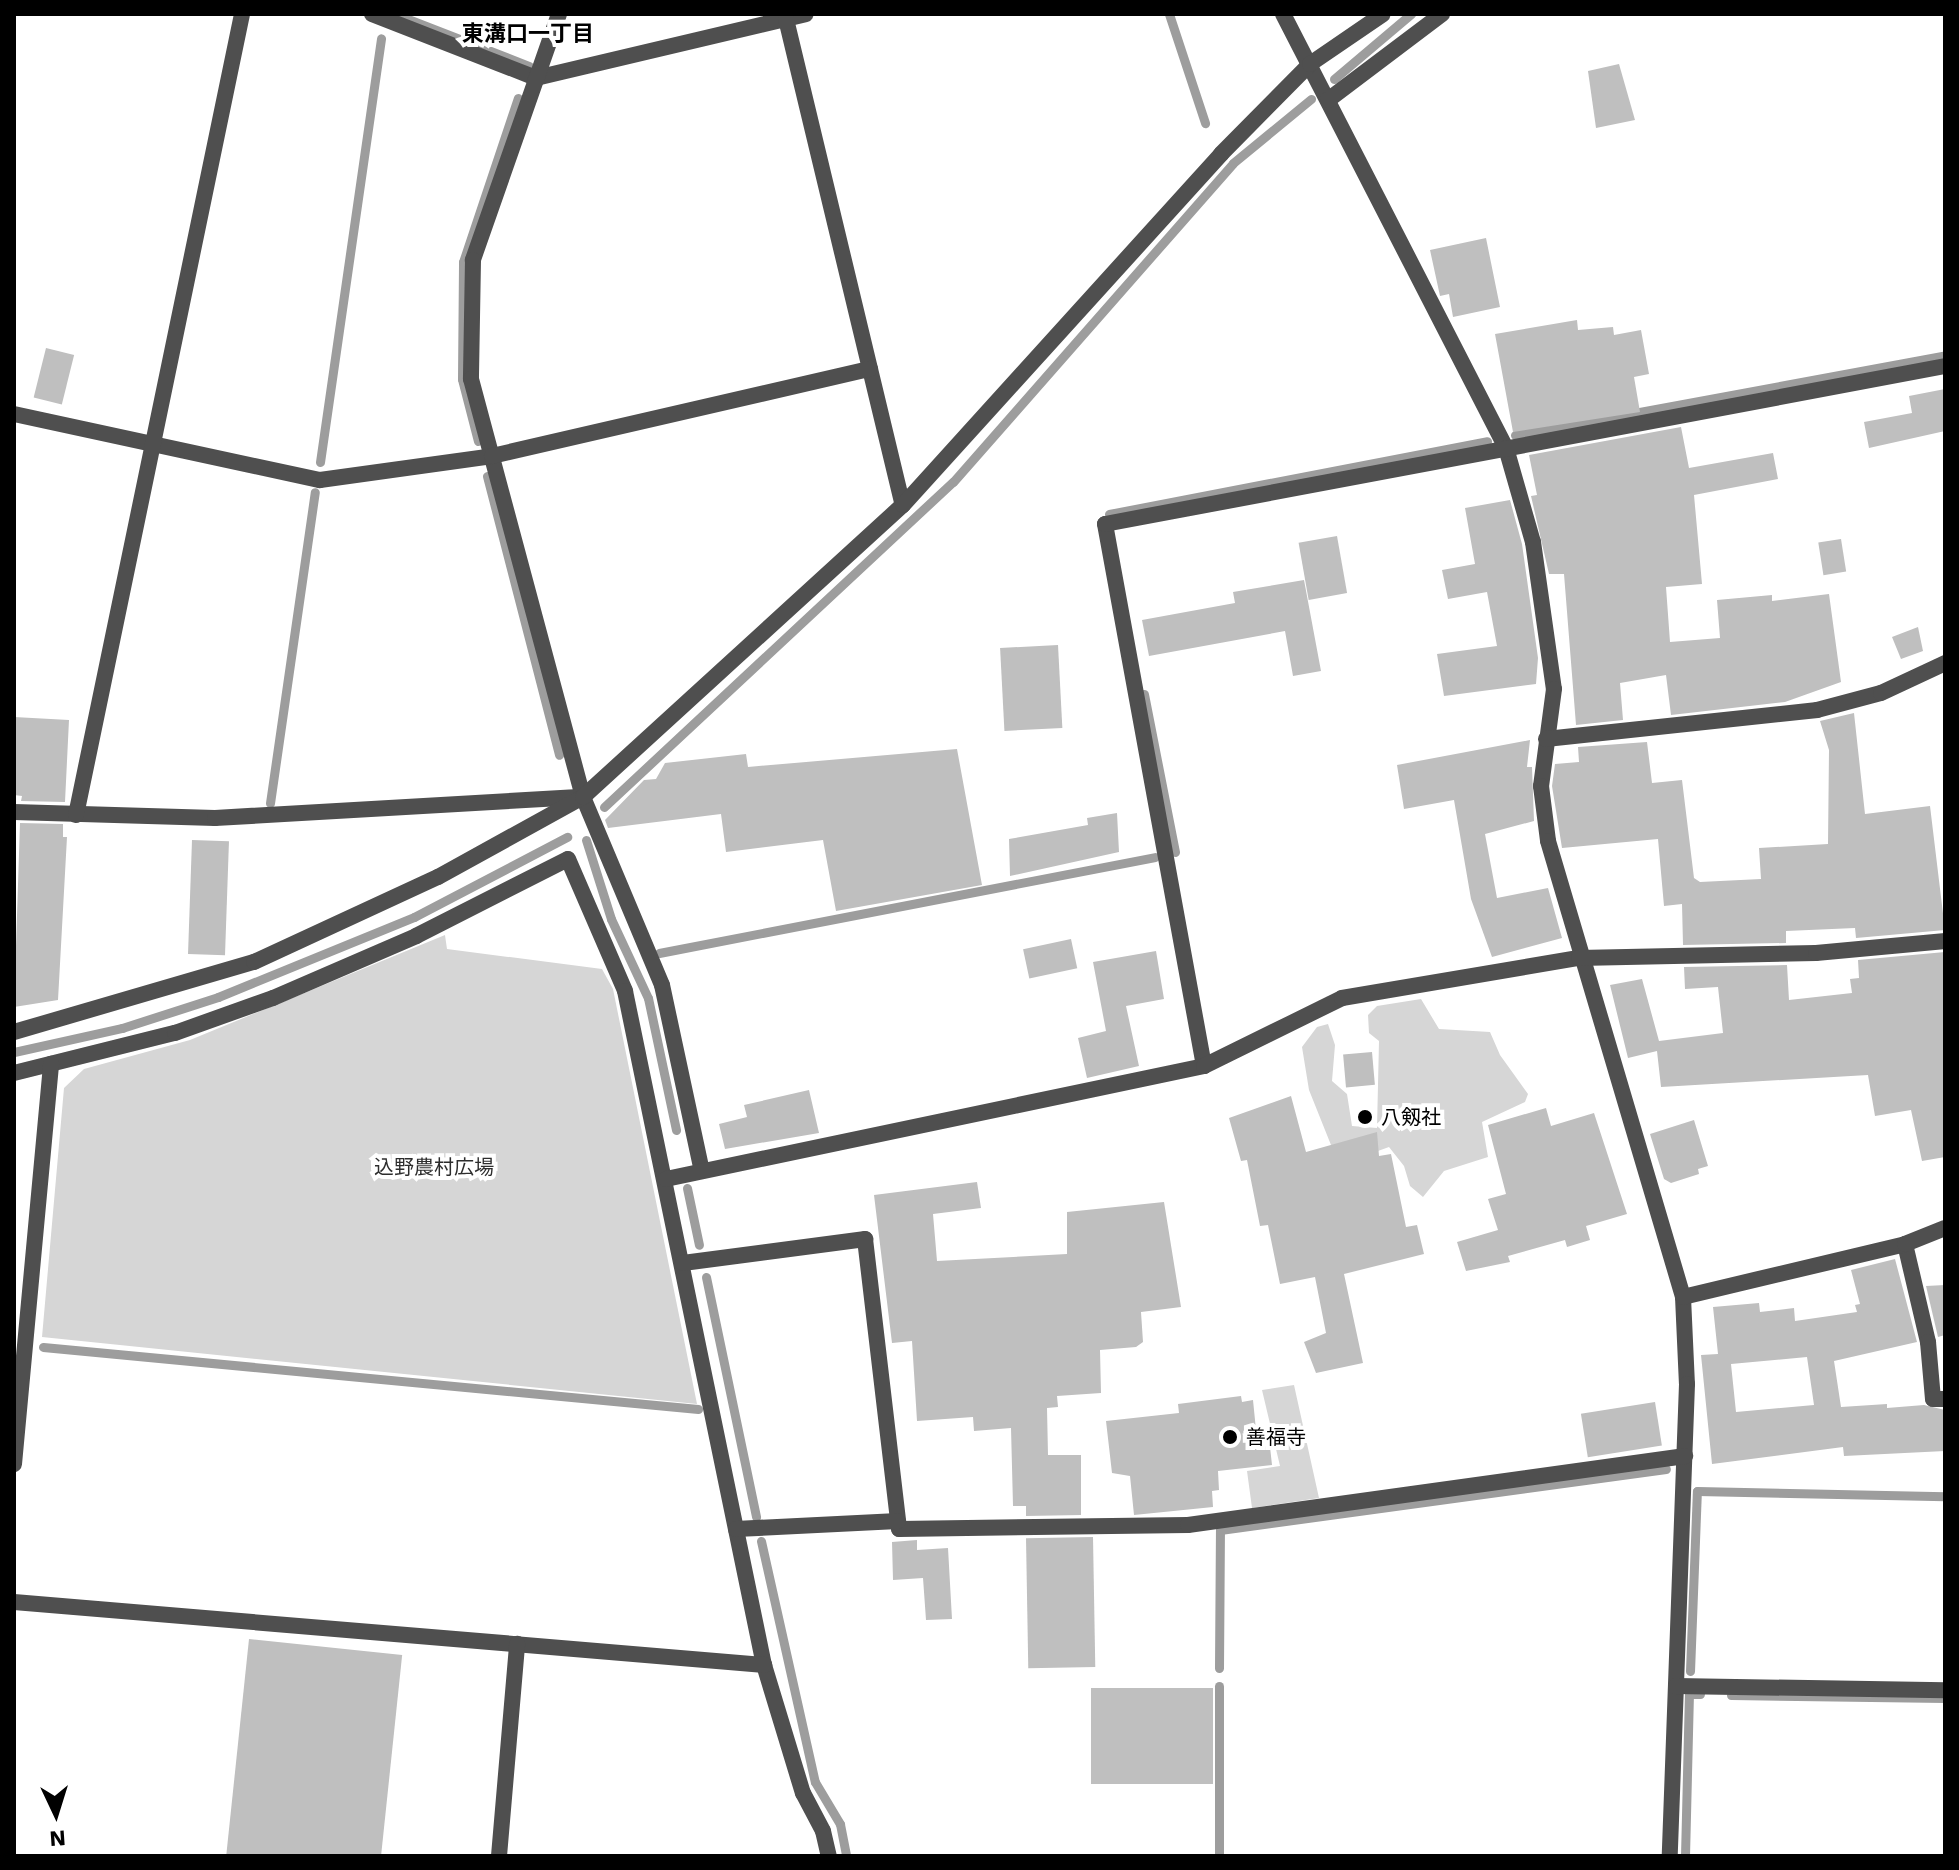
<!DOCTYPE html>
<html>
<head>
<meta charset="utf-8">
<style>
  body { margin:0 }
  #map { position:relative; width:1959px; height:1870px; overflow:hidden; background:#fff; font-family:"Work Sans","Noto Sans JP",sans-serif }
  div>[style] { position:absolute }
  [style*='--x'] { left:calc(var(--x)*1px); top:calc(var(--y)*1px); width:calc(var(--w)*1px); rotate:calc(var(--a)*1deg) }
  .green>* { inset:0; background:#d6d6d6 }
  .stream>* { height:9px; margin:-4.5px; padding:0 4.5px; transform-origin:4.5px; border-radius:4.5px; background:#9d9d9d }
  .building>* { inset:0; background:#bfbfbf; transform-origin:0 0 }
  .minor>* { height:16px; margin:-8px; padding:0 8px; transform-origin:8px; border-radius:8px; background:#4f4f4f }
  .dots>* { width:22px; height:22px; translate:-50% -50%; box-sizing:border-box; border:4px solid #fff; border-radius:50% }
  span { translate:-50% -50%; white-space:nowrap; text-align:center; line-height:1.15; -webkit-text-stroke:8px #fff; paint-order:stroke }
  .poi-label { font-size:20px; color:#000 }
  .left { translate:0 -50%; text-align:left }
  .park-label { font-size:20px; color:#2d2d2d }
  .neighbourhood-label { font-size:22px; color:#000; font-weight:700 }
  .frame { position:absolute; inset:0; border:16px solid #000; pointer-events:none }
  .north { position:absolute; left:16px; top:1774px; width:80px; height:80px; -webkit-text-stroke:6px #fff; paint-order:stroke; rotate:176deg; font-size:22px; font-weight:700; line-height:32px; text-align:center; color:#000 }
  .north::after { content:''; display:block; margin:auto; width:28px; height:36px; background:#000; clip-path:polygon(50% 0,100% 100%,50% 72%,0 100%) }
</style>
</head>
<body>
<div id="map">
  <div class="green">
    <i style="clip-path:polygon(445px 935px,447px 949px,602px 969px,613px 989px,697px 1404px,42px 1337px,64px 1088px,84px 1069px,190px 1040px)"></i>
    <i style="clip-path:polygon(1421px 999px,1439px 1029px,1490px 1032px,1500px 1055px,1528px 1094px,1525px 1102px,1482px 1122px,1488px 1157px,1444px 1171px,1423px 1197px,1410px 1186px,1404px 1166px,1389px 1147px,1339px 1165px,1309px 1090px,1302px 1047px,1317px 1027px,1328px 1024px,1335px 1045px,1332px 1081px,1347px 1094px,1352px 1126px,1377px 1128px,1379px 1041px,1369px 1033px,1368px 1015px,1377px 1006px)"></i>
    <i style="clip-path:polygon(1294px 1385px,1319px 1498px,1252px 1508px,1247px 1471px,1280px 1466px,1262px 1390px)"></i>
  </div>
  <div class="stream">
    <i style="--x:395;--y:14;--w:144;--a:21.2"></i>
    <i style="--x:1169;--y:14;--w:115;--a:71.7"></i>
    <i style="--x:1334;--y:79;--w:101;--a:-40.2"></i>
    <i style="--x:1515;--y:435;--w:437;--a:-10.5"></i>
    <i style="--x:478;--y:441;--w:64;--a:-104.5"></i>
    <i style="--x:462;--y:379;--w:117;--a:-89.5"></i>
    <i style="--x:463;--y:262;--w:173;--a:-71.5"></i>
    <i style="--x:320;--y:462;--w:428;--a:-81.8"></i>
    <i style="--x:487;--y:476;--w:288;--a:75.5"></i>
    <i style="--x:1109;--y:514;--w:385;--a:-10.9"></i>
    <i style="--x:1144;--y:694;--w:161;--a:78.9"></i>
    <i style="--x:270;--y:803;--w:314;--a:-81.8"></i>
    <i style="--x:604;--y:807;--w:477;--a:-43"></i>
    <i style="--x:953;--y:482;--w:424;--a:-48.7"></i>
    <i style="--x:1233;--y:163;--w:101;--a:-39.4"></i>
    <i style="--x:586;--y:840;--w:83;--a:72.4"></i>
    <i style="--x:611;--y:919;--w:87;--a:64.9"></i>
    <i style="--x:648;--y:998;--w:135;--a:78"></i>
    <i style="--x:659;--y:953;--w:505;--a:-10.95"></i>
    <i style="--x:14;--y:1052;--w:111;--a:-12.5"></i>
    <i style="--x:122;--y:1028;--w:101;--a:-17.9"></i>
    <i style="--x:218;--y:997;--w:212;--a:-22.2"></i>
    <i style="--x:414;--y:917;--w:173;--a:-27.6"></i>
    <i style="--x:687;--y:1188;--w:58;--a:78.1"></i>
    <i style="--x:706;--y:1277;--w:245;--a:78.2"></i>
    <i style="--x:43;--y:1347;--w:658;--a:5.41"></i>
    <i style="--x:761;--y:1541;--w:247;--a:77.4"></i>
    <i style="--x:815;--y:1782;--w:49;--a:59.2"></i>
    <i style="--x:840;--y:1824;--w:33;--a:79"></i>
    <i style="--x:1219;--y:1668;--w:138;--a:-89.6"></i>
    <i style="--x:1220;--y:1530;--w:450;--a:-7.8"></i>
    <i style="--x:1690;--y:1671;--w:180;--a:-87.8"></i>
    <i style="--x:1697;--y:1491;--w:248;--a:1.2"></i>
    <i style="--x:1731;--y:1695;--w:214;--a:0.8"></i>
    <i style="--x:1219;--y:1856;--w:170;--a:-90"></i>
    <i style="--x:1685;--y:1856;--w:162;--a:-88.6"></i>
    <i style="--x:1689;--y:1694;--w:11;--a:0"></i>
  </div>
  <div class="building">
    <i style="clip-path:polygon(1619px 64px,1635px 120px,1596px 128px,1588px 71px)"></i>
    <i style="clip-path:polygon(1486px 238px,1500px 307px,1453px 317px,1449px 294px,1440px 296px,1430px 250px)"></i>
    <i style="clip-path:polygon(1577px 320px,1578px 330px,1613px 327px,1614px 335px,1641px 330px,1649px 374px,1634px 377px,1640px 412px,1513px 432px,1495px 334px)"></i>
    <i style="left:46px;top:348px;width:29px;height:51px;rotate:14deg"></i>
    <i style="clip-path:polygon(1945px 389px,1945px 431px,1869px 448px,1864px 422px,1912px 413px,1909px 396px)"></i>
    <i style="clip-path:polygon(1681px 427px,1689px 468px,1773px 453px,1778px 479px,1694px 495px,1702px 584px,1666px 587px,1670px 642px,1720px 638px,1717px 600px,1772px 595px,1772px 601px,1829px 594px,1841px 682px,1785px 702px,1671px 715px,1666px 675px,1620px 683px,1623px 720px,1576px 725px,1564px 574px,1549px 574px,1531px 496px,1537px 495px,1529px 455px)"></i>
    <i style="clip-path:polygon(1510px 500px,1522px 544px,1538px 658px,1536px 684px,1444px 696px,1437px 654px,1497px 646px,1487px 592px,1448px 599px,1442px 570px,1475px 564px,1465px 508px)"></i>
    <i style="left:1337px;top:536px;width:58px;height:39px;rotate:80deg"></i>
    <i style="left:1841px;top:539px;width:33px;height:23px;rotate:81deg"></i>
    <i style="clip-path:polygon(1304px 580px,1321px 671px,1293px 676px,1285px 631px,1149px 656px,1142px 620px,1235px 603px,1233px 592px)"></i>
    <i style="clip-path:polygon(1918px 627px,1923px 651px,1901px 659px,1892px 637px)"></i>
    <i style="left:1058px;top:645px;width:83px;height:58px;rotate:87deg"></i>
    <i style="clip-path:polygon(1854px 713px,1865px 814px,1930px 806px,1945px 930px,1856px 938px,1855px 928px,1786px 931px,1786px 943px,1683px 945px,1682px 904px,1664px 906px,1658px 839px,1562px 848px,1552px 786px,1555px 764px,1579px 762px,1578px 747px,1647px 742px,1652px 783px,1682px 780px,1694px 878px,1700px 882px,1761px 879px,1759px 848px,1828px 844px,1829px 750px,1820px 721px)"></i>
    <i style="clip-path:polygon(14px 717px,69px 720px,65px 802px,21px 801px,22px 796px,14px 795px)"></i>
    <i style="clip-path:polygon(1530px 740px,1527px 767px,1532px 767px,1534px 821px,1485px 834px,1497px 898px,1548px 888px,1562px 938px,1492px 957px,1471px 899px,1454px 800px,1404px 809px,1397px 765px)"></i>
    <i style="clip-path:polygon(957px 749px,982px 885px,836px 911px,823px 840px,726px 852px,721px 814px,608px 828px,605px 820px,644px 780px,656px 779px,665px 763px,746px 754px,748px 767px)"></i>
    <i style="clip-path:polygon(1117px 813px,1119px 852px,1010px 876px,1009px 839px,1088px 825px,1087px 818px)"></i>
    <i style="clip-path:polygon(20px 823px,63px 824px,63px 837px,67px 837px,58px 1000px,14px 1007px)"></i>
    <i style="left:192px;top:840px;width:37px;height:114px;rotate:2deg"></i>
    <i style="left:1071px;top:939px;width:30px;height:49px;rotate:78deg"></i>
    <i style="clip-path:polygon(1156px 951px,1164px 999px,1126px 1006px,1139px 1066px,1087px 1078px,1078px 1038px,1106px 1031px,1093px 962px)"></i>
    <i style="clip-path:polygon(1945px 952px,1945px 1157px,1922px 1161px,1911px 1110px,1875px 1116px,1868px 1075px,1661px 1087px,1657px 1051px,1628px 1058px,1610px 985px,1642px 979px,1659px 1041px,1723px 1033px,1718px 987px,1685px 989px,1684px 967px,1787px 965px,1789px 1000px,1852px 993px,1850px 979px,1859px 978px,1858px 960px)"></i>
    <i style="left:1372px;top:1052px;width:33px;height:29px;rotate:85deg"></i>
    <i style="clip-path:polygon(809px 1090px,819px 1133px,725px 1149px,719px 1124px,747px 1117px,744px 1105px)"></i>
    <i style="clip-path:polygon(1291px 1096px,1306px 1152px,1377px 1132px,1379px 1156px,1391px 1154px,1406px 1227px,1417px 1225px,1424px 1254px,1344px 1274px,1363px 1363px,1316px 1373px,1304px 1342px,1326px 1333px,1315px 1277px,1280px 1284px,1268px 1225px,1260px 1226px,1247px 1160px,1241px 1161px,1229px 1118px)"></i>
    <i style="clip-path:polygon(1546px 1108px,1551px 1126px,1594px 1113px,1627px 1214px,1586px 1226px,1590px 1240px,1567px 1247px,1565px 1240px,1508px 1256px,1510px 1262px,1466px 1271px,1457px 1242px,1498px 1230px,1488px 1199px,1506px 1194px,1488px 1125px)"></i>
    <i style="clip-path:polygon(1694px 1120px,1708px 1166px,1698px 1169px,1699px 1174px,1671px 1183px,1664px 1179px,1650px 1134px)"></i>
    <i style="clip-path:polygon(977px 1182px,981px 1208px,933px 1214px,937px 1261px,1067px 1254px,1067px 1212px,1164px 1202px,1181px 1307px,1141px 1312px,1143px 1342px,1136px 1347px,1100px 1350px,1101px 1393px,1057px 1396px,1058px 1407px,1047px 1408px,1048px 1455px,1081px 1455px,1081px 1515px,1026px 1516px,1026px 1506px,1013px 1506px,1011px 1428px,974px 1431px,973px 1417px,917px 1421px,912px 1341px,892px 1343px,874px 1195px)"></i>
    <i style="clip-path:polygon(evenodd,1895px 1259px,1917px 1342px,1834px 1361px,1841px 1407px,1887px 1404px,1887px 1408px,1924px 1405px,1945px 1410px,1945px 1451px,1844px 1456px,1843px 1447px,1712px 1464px,1701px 1355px,1718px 1354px,1713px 1307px,1759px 1303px,1760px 1312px,1794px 1308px,1795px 1321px,1857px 1312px,1855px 1305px,1860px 1304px,1851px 1270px,1895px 1259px,1807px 1357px,1814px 1405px,1736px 1412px,1731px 1364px,1807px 1357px)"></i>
    <i style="clip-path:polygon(1945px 1285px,1945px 1335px,1938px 1337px,1926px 1286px)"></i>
    <i style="clip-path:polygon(1241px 1396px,1242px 1402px,1253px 1400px,1256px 1430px,1268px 1429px,1272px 1465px,1218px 1471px,1219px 1490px,1212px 1491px,1213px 1507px,1134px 1515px,1130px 1476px,1112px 1473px,1106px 1421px,1179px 1413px,1178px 1404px)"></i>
    <i style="left:1655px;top:1402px;width:44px;height:75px;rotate:81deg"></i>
    <i style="left:1093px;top:1537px;width:130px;height:67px;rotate:89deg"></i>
    <i style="clip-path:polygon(917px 1540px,917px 1550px,948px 1548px,952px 1619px,926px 1620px,923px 1578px,893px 1580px,892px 1542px)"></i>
    <i style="left:249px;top:1639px;width:154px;height:218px;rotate:6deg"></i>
    <i style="left:1213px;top:1688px;width:96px;height:122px;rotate:90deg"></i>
  </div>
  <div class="minor">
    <i style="--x:372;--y:14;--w:176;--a:21.3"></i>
    <i style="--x:536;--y:78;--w:277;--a:-13.3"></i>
    <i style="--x:559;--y:14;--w:261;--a:109.3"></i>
    <i style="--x:473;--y:260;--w:119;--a:91"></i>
    <i style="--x:471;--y:379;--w:433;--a:75"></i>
    <i style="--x:583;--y:797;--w:204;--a:67.2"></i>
    <i style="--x:662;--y:985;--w:190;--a:77.9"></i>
    <i style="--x:1283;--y:14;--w:488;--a:62.8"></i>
    <i style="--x:1506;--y:448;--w:98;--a:74"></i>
    <i style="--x:1533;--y:542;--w:148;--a:81.9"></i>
    <i style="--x:1554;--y:689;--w:98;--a:97.6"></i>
    <i style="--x:1541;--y:786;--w:55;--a:82.7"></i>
    <i style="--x:1548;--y:841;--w:476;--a:73.5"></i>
    <i style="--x:1683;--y:1297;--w:87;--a:87.4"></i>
    <i style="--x:1687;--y:1384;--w:472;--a:92.1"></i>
    <i style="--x:786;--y:19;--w:500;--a:76.5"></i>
    <i style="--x:1328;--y:100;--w:143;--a:-37"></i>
    <i style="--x:14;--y:414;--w:313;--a:12.2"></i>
    <i style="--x:320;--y:480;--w:174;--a:-7.9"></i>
    <i style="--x:492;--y:456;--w:388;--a:-13"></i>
    <i style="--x:1546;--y:739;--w:273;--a:-6.1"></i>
    <i style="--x:1817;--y:710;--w:66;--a:-14.9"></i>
    <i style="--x:1881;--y:693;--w:71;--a:-25.1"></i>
    <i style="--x:14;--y:812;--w:201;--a:1.7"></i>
    <i style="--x:215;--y:818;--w:364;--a:-3.3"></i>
    <i style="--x:76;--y:815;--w:818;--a:-78.29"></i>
    <i style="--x:14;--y:1032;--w:250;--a:-16.3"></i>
    <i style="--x:254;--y:962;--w:203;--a:-24.8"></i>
    <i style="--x:438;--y:877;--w:166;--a:-28.9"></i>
    <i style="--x:583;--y:797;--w:433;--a:-42.4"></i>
    <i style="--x:903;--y:505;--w:474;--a:-47.8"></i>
    <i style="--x:1221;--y:154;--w:127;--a:-45.3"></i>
    <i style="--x:1310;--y:64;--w:88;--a:-34.4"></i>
    <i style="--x:1204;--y:1066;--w:551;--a:-100.35"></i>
    <i style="--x:1105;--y:524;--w:855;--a:-10.65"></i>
    <i style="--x:14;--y:1073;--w:166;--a:-14"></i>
    <i style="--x:175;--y:1033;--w:104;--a:-19.7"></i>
    <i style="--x:273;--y:998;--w:156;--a:-23.4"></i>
    <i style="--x:416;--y:936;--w:170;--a:-26.9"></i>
    <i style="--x:568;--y:859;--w:144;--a:66.6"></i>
    <i style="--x:625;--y:991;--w:688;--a:78.35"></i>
    <i style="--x:764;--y:1665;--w:134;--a:73.1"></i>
    <i style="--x:803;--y:1793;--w:43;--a:62.2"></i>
    <i style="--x:823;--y:1831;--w:26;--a:77"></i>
    <i style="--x:666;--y:1179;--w:550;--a:-11.86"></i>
    <i style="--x:1204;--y:1066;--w:154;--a:-26.2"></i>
    <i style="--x:1342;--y:998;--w:240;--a:-9.6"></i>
    <i style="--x:1579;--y:958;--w:237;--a:-1.2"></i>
    <i style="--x:1816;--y:953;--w:130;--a:-5.3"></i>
    <i style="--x:1905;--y:1244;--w:101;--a:76.8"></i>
    <i style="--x:1928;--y:1342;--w:57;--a:85"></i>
    <i style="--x:1933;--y:1399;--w:12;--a:0"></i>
    <i style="--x:683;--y:1263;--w:184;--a:-7.5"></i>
    <i style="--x:865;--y:1239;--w:292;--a:83.3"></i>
    <i style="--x:899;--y:1529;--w:289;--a:-0.8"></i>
    <i style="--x:1188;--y:1525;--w:502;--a:-7.9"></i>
    <i style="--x:1683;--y:1297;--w:228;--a:-13.4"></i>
    <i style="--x:1905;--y:1244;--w:43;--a:-21.8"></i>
    <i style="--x:14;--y:1464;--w:402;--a:-84.7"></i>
    <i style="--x:736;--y:1529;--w:162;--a:-2.8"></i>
    <i style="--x:14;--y:1602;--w:753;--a:4.8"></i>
    <i style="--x:1676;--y:1686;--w:269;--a:0.9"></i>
    <i style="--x:499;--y:1856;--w:213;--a:-85.1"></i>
  </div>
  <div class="dots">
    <i style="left:1365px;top:1117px;background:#000"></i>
    <i style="left:1230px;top:1437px;background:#000"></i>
  </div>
  <div class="poi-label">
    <span class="left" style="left:1381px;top:1117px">八剱社</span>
    <span class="left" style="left:1246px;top:1437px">善福寺</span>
  </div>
  <div class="park-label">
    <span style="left:434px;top:1167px">込野農村広場</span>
  </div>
  <div class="neighbourhood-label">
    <span style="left:528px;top:34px">東溝口一丁目</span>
  </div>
  <div class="frame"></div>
  <div class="north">N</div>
</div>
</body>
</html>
